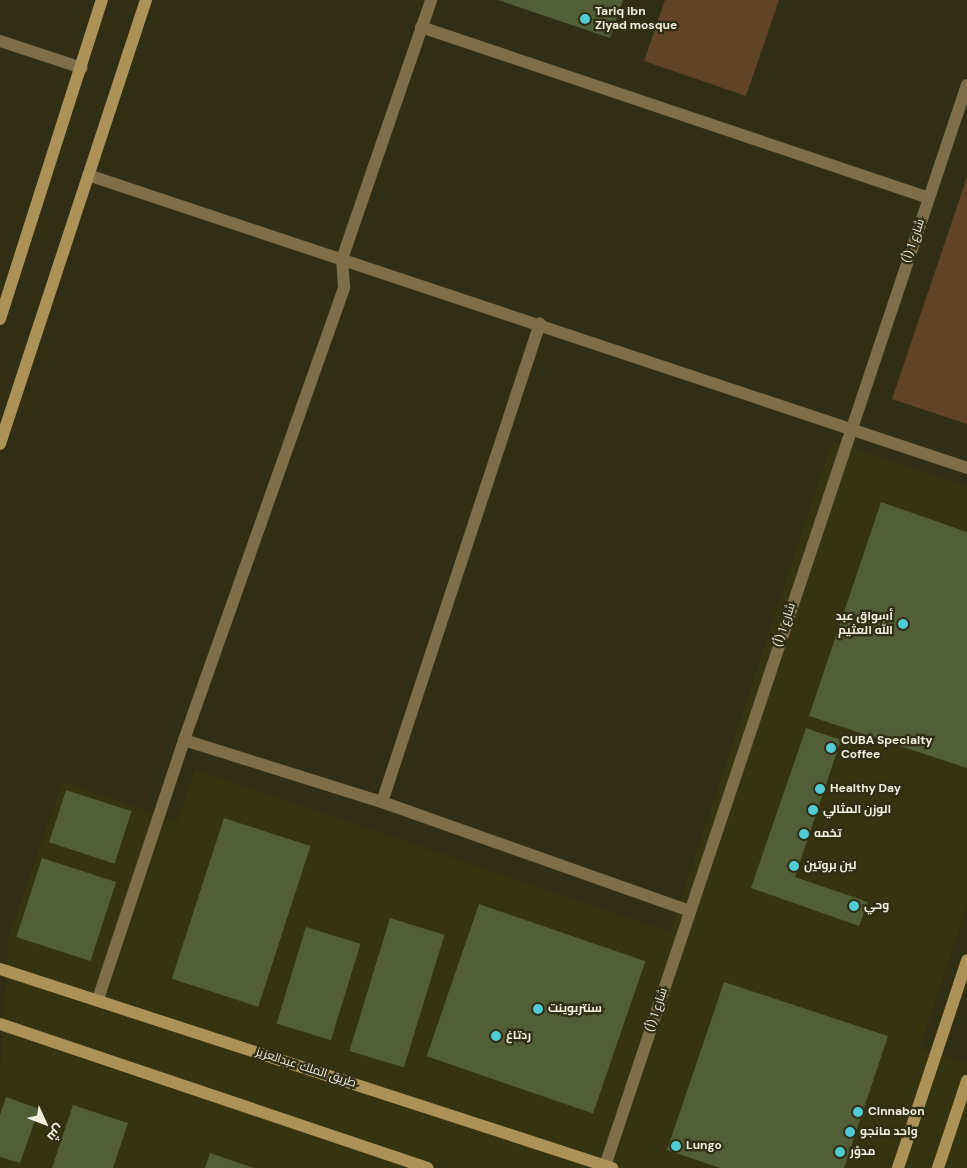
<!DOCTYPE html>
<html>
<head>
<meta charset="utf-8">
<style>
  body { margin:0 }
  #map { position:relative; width:967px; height:1168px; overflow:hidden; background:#302e14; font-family:"DM Sans",Cairo,sans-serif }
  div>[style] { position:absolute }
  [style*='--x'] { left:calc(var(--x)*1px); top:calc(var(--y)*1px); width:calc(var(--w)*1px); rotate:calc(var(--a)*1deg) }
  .built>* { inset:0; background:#363311 }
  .green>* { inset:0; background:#614427 }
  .building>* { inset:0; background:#515e37; transform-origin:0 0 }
  .minor>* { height:12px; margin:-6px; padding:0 6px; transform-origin:6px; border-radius:6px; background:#7f6e4a }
  .secondary>* { height:12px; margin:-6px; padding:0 6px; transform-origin:6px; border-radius:6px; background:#ad9258 }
  .dots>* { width:14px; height:14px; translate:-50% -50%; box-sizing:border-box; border:2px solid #302e14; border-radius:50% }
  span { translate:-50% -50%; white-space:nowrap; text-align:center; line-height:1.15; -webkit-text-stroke:4.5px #302e14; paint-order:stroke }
  .poi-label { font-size:12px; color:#f0efe0; font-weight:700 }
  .left { translate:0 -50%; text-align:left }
  .right { translate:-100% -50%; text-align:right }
  .street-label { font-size:12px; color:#f0efe0 }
  .north { position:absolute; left:20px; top:1098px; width:50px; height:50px; -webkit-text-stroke:4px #302e14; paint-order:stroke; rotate:133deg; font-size:14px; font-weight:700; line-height:20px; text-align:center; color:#f0efe0 }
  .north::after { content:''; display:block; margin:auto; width:18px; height:22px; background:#f0efe0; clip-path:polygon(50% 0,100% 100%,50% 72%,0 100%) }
</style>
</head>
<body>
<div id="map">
  <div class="built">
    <i style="clip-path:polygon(832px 441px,967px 486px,967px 907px,920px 1048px,967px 1063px,967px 1168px,0 1168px,0 1074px,8px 937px,63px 781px,177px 821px,195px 769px,670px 932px)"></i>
  </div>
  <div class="green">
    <i style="clip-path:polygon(665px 0,779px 0,746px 96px,644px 61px)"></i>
    <i style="clip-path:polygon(967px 177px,967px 424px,892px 399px)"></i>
  </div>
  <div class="building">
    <i style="clip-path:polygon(498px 0,623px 0,610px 38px)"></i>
    <i style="clip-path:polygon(881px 502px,967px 532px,967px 768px,809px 716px)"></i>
    <i style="clip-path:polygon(806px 728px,841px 740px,795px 877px,868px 902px,859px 926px,751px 888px)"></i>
    <i style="left:66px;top:790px;width:69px;height:55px;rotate:18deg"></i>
    <i style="left:224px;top:818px;width:91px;height:169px;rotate:18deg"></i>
    <i style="left:42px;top:858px;width:78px;height:83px;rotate:18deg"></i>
    <i style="left:479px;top:904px;width:176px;height:161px;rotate:19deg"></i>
    <i style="left:390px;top:918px;width:57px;height:139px;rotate:17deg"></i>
    <i style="left:306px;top:927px;width:57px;height:101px;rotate:17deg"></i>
    <i style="clip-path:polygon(724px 982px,888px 1036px,844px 1168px,720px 1168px,667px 1150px)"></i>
    <i style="clip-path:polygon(6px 1097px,39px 1109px,20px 1163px,0 1157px,0 1115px)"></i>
    <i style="clip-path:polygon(73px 1105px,128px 1123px,113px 1168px,52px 1168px)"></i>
    <i style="clip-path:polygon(210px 1153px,254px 1168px,205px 1168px)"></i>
  </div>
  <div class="minor">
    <i style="--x:421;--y:27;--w:536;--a:18.6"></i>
    <i style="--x:0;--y:41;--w:86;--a:18.2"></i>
    <i style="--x:88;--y:175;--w:927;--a:18.43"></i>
    <i style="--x:184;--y:740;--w:207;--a:17.4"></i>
    <i style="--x:382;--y:802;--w:327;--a:19.5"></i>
    <i style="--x:382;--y:802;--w:504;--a:-71.74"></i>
    <i style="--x:98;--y:999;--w:273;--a:-71.6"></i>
    <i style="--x:184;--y:740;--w:480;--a:-70.5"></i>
    <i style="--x:344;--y:287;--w:28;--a:-94"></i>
    <i style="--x:342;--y:259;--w:274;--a:-71"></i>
    <i style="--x:605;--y:1166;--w:1140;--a:-71.49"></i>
  </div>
  <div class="secondary">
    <i style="--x:0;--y:319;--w:335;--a:-72.3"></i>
    <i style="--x:0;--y:444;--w:467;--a:-71.8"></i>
    <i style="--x:0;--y:969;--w:644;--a:18.01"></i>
    <i style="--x:0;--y:1024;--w:451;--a:18.6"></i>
    <i style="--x:898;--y:1168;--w:219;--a:-71.6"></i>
    <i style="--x:938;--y:1168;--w:92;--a:-71.6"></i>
  </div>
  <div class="dots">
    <i style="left:585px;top:19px;background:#51ccd5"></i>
    <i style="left:903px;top:624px;background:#51ccd5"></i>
    <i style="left:831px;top:748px;background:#51ccd5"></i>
    <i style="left:820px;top:789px;background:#51ccd5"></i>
    <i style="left:813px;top:810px;background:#51ccd5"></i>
    <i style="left:804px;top:834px;background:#51ccd5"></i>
    <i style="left:794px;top:866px;background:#51ccd5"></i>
    <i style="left:854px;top:906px;background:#51ccd5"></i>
    <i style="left:538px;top:1009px;background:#51ccd5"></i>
    <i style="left:496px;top:1036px;background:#51ccd5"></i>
    <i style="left:858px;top:1112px;background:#51ccd5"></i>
    <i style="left:850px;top:1132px;background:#51ccd5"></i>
    <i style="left:676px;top:1146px;background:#51ccd5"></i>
    <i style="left:840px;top:1152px;background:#51ccd5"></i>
  </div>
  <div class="poi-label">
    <span class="left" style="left:595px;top:19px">Tariq ibn<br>Ziyad mosque</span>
    <span class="right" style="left:893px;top:624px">أسواق عبد<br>الله العثيم</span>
    <span class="left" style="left:841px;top:748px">CUBA Specialty<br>Coffee</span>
    <span class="left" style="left:830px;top:789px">Healthy Day</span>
    <span class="left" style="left:823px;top:810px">الوزن المثالي</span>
    <span class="left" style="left:814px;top:834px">تخمه</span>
    <span class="left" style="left:804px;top:866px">لين بروتين</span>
    <span class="left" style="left:864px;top:906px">وحي</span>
    <span class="left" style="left:548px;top:1009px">سنتربوينت</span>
    <span class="left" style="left:506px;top:1036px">ردتاغ</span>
    <span class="left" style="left:868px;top:1112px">Cinnabon</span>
    <span class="left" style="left:860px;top:1132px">واحد مانجو</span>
    <span class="left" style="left:686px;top:1146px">Lungo</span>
    <span class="left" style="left:850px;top:1152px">مدوّر</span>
  </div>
  <div class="street-label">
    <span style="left:914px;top:241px;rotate:-71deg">شارع 1 (أ)</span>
    <span style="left:785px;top:625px;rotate:-72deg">شارع 1 (أ)</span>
    <span style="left:657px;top:1010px;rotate:-72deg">شارع 1 (أ)</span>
    <span style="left:306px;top:1068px;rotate:18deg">طريق الملك عبدالعزيز</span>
  </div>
  <div class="north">ش</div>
</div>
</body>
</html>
